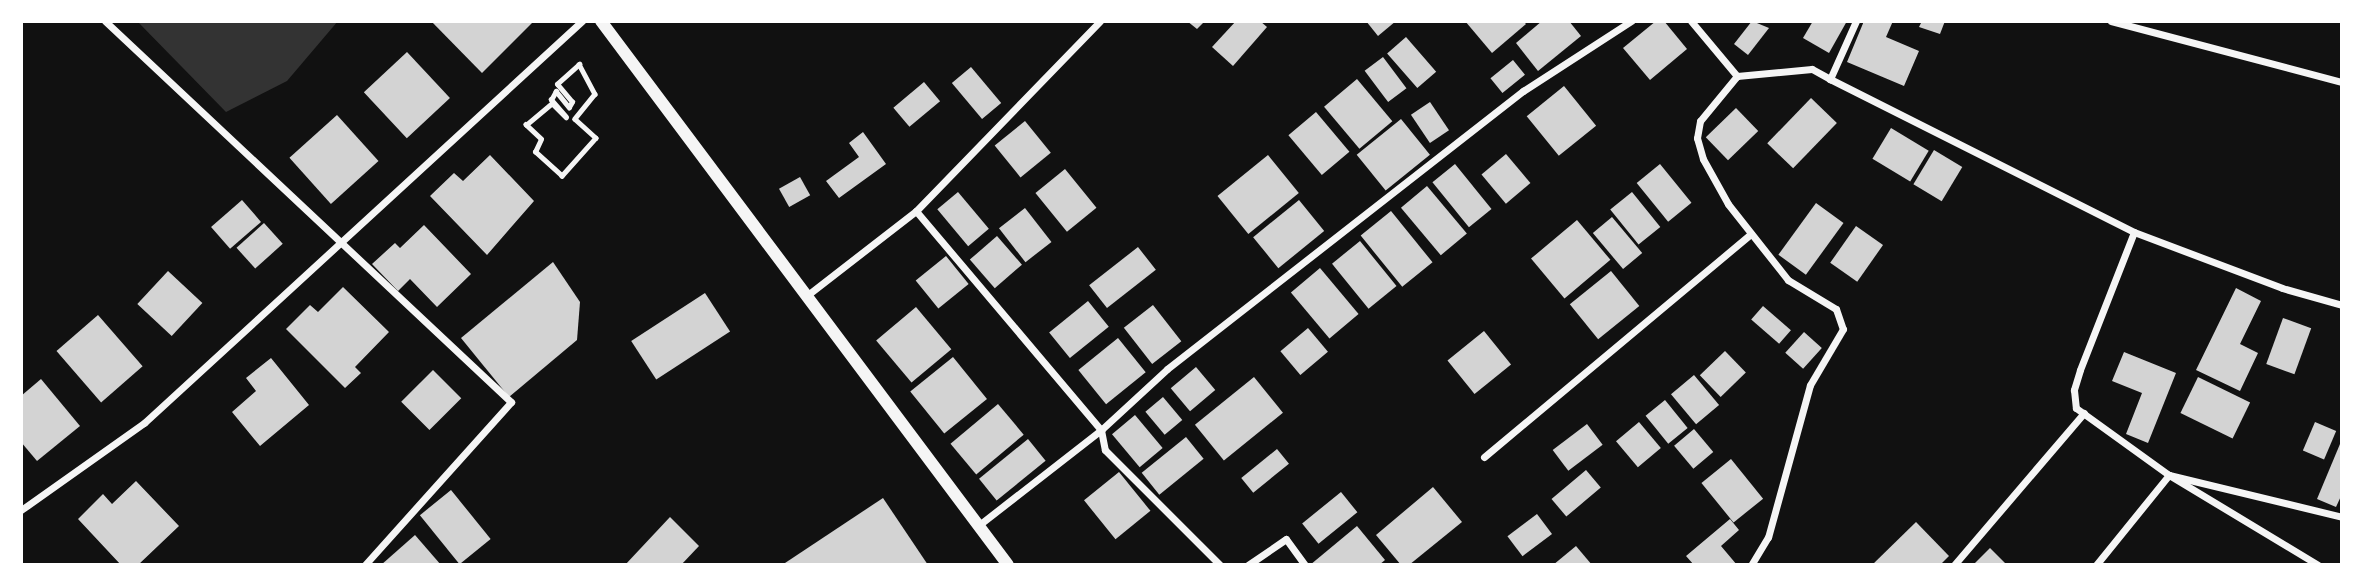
<!DOCTYPE html>
<html>
<head>
<meta charset="utf-8">
<style>
  body { margin:0 }
  #map { position:relative; width:2363px; height:586px; overflow:hidden; background:#111; font-family:"Asap Condensed",sans-serif }
  div>[style] { position:absolute }
  [style*='--x'] { left:calc(var(--x)*1px); top:calc(var(--y)*1px); width:calc(var(--w)*1px); rotate:calc(var(--a)*1deg) }
  .water>* { inset:0; background:#333 }
  .building>* { inset:0; background:#d3d3d3; transform-origin:0 0 }
  .path>* { height:4.5px; margin:-2.25px; padding:0 2.25px; transform-origin:2.25px; border-radius:2.25px; background:#f5f5f5 }
  .minor>* { height:7px; margin:-3.5px; padding:0 3.5px; transform-origin:3.5px; border-radius:3.5px; background:#f5f5f5 }
  .tertiary>* { height:12px; margin:-6px; padding:0 6px; transform-origin:6px; border-radius:6px; background:#f5f5f5 }
  span { translate:-50% -50%; white-space:nowrap; text-align:center; line-height:1.15; -webkit-text-stroke:7px #fff; paint-order:stroke }
  .frame { position:absolute; inset:0; border:23px solid #fff; pointer-events:none }
</style>
</head>
<body>
<div id="map">
  <div class="water">
    <i style="clip-path:polygon(137px 21px,338px 21px,287px 81px,226px 112px)"></i>
  </div>
  <div class="building">
    <i style="clip-path:polygon(431px 21px,534px 21px,482px 73px)"></i>
    <i style="clip-path:polygon(1187px 21px,1205px 21px,1197px 29px)"></i>
    <i style="clip-path:polygon(1236px 21px,1260px 21px,1267px 27px,1233px 66px,1212px 47px)"></i>
    <i style="clip-path:polygon(1366px 21px,1396px 21px,1378px 36px)"></i>
    <i style="clip-path:polygon(1465px 21px,1523px 21px,1526px 24px,1492px 53px)"></i>
    <i style="clip-path:polygon(1542px 21px,1569px 21px,1581px 36px,1538px 71px,1516px 43px)"></i>
    <i style="clip-path:polygon(1656px 21px,1664px 21px,1687px 49px,1650px 80px,1623px 48px)"></i>
    <i style="clip-path:polygon(1752px 21px,1769px 28px,1748px 55px,1734px 44px)"></i>
    <i style="clip-path:polygon(1813px 21px,1847px 21px,1829px 53px,1803px 38px)"></i>
    <i style="clip-path:polygon(1864px 21px,1893px 21px,1886px 37px,1919px 51px,1904px 86px,1847px 62px)"></i>
    <i style="clip-path:polygon(1922px 21px,1945px 21px,1940px 34px,1919px 27px)"></i>
    <i style="left:1406px;top:37px;width:46px;height:25px;rotate:49deg"></i>
    <i style="left:407px;top:52px;width:63px;height:59px;rotate:47deg"></i>
    <i style="left:1383px;top:57px;width:39px;height:23px;rotate:53deg"></i>
    <i style="left:1513px;top:60px;width:19px;height:29px;rotate:51deg"></i>
    <i style="left:971px;top:67px;width:47px;height:25px;rotate:50deg"></i>
    <i style="left:1357px;top:79px;width:55px;height:43px;rotate:50deg"></i>
    <i style="left:924px;top:82px;width:25px;height:40px;rotate:50deg"></i>
    <i style="left:1564px;top:86px;width:51px;height:48px;rotate:51deg"></i>
    <i style="left:1811px;top:98px;width:36px;height:63px;rotate:44deg"></i>
    <i style="left:1430px;top:102px;width:34px;height:23px;rotate:56deg"></i>
    <i style="left:1736px;top:108px;width:32px;height:42px;rotate:46deg"></i>
    <i style="left:1316px;top:112px;width:52px;height:36px;rotate:50deg"></i>
    <i style="left:337px;top:115px;width:62px;height:64px;rotate:48deg"></i>
    <i style="left:1401px;top:119px;width:46px;height:57px;rotate:51deg"></i>
    <i style="left:1025px;top:121px;width:41px;height:39px;rotate:51deg"></i>
    <i style="left:1891px;top:128px;width:44px;height:36px;rotate:31deg"></i>
    <i style="clip-path:polygon(863px 132px,886px 164px,839px 198px,826px 181px,859px 157px,849px 143px)"></i>
    <i style="left:1934px;top:150px;width:33px;height:40px;rotate:31deg"></i>
    <i style="left:1506px;top:154px;width:38px;height:32px;rotate:50deg"></i>
    <i style="clip-path:polygon(490px 155px,534px 201px,487px 255px,430px 196px,454px 173px,463px 181px)"></i>
    <i style="left:1268px;top:155px;width:49px;height:65px;rotate:51deg"></i>
    <i style="left:1455px;top:164px;width:58px;height:29px;rotate:51deg"></i>
    <i style="left:1660px;top:164px;width:50px;height:30px;rotate:51deg"></i>
    <i style="left:1065px;top:169px;width:50px;height:38px;rotate:51deg"></i>
    <i style="left:800px;top:177px;width:21px;height:24px;rotate:61deg"></i>
    <i style="left:1427px;top:186px;width:62px;height:34px;rotate:50deg"></i>
    <i style="left:958px;top:192px;width:48px;height:27px;rotate:50deg"></i>
    <i style="left:1632px;top:192px;width:45px;height:28px;rotate:51deg"></i>
    <i style="left:242px;top:200px;width:29px;height:41px;rotate:49deg"></i>
    <i style="left:1299px;top:200px;width:40px;height:59px;rotate:51deg"></i>
    <i style="left:1816px;top:203px;width:34px;height:64px;rotate:36deg"></i>
    <i style="left:1025px;top:208px;width:43px;height:33px;rotate:52deg"></i>
    <i style="left:1391px;top:211px;width:66px;height:39px;rotate:51deg"></i>
    <i style="left:1612px;top:217px;width:47px;height:25px;rotate:50deg"></i>
    <i style="left:1577px;top:220px;width:52px;height:60px;rotate:50deg"></i>
    <i style="left:264px;top:223px;width:28px;height:37px;rotate:48deg"></i>
    <i style="clip-path:polygon(424px 225px,471px 274px,437px 307px,410px 279px,398px 291px,372px 264px,395px 243px,400px 248px)"></i>
    <i style="left:1856px;top:226px;width:33px;height:45px;rotate:35deg"></i>
    <i style="left:997px;top:236px;width:38px;height:36px;rotate:49deg"></i>
    <i style="left:1360px;top:241px;width:58px;height:36px;rotate:51deg"></i>
    <i style="left:1138px;top:247px;width:29px;height:62px;rotate:52deg"></i>
    <i style="left:946px;top:256px;width:36px;height:39px;rotate:51deg"></i>
    <i style="clip-path:polygon(553px 262px,580px 302px,577px 340px,509px 397px,461px 338px)"></i>
    <i style="left:1320px;top:268px;width:60px;height:38px;rotate:50deg"></i>
    <i style="left:168px;top:271px;width:47px;height:45px;rotate:43deg"></i>
    <i style="left:1611px;top:271px;width:45px;height:53px;rotate:51deg"></i>
    <i style="clip-path:polygon(343px 287px,389px 332px,355px 367px,361px 373px,345px 388px,286px 329px,310px 305px,318px 312px)"></i>
    <i style="clip-path:polygon(2236px 288px,2261px 301px,2240px 344px,2258px 353px,2240px 391px,2196px 370px)"></i>
    <i style="left:705px;top:293px;width:46px;height:88px;rotate:57deg"></i>
    <i style="left:1088px;top:301px;width:33px;height:50px;rotate:51deg"></i>
    <i style="left:1153px;top:305px;width:46px;height:37px;rotate:52deg"></i>
    <i style="left:1763px;top:306px;width:37px;height:18px;rotate:41deg"></i>
    <i style="left:916px;top:307px;width:55px;height:52px;rotate:50deg"></i>
    <i style="left:98px;top:315px;width:68px;height:55px;rotate:49deg"></i>
    <i style="left:2283px;top:318px;width:30px;height:49px;rotate:20deg"></i>
    <i style="left:1308px;top:328px;width:31px;height:36px;rotate:50deg"></i>
    <i style="left:1484px;top:331px;width:43px;height:47px;rotate:51deg"></i>
    <i style="left:1804px;top:332px;width:24px;height:28px;rotate:42deg"></i>
    <i style="left:1118px;top:338px;width:44px;height:51px;rotate:51deg"></i>
    <i style="left:1725px;top:351px;width:30px;height:35px;rotate:46deg"></i>
    <i style="clip-path:polygon(2124px 352px,2176px 373px,2148px 443px,2126px 434px,2142px 393px,2112px 381px)"></i>
    <i style="left:953px;top:357px;width:54px;height:55px;rotate:51deg"></i>
    <i style="clip-path:polygon(271px 358px,309px 405px,260px 446px,232px 412px,256px 391px,246px 378px)"></i>
    <i style="left:1196px;top:367px;width:30px;height:33px;rotate:50deg"></i>
    <i style="left:433px;top:370px;width:40px;height:45px;rotate:45deg"></i>
    <i style="left:1694px;top:375px;width:39px;height:30px;rotate:50deg"></i>
    <i style="left:1254px;top:377px;width:46px;height:76px;rotate:51deg"></i>
    <i style="left:2198px;top:377px;width:58px;height:40px;rotate:26deg"></i>
    <i style="clip-path:polygon(41px 379px,80px 426px,37px 461px,21px 442px,21px 396px)"></i>
    <i style="left:1163px;top:397px;width:30px;height:23px;rotate:50deg"></i>
    <i style="left:1665px;top:400px;width:36px;height:25px;rotate:51deg"></i>
    <i style="left:998px;top:404px;width:40px;height:62px;rotate:50deg"></i>
    <i style="left:1135px;top:415px;width:43px;height:30px;rotate:50deg"></i>
    <i style="left:1639px;top:422px;width:34px;height:30px;rotate:50deg"></i>
    <i style="left:2315px;top:422px;width:23px;height:31px;rotate:23deg"></i>
    <i style="left:1587px;top:424px;width:26px;height:43px;rotate:53deg"></i>
    <i style="left:1694px;top:429px;width:30px;height:26px;rotate:50deg"></i>
    <i style="left:1186px;top:437px;width:28px;height:57px;rotate:51deg"></i>
    <i style="left:1028px;top:439px;width:28px;height:63px;rotate:51deg"></i>
    <i style="clip-path:polygon(2340px 444px,2342px 494px,2336px 507px,2317px 499px)"></i>
    <i style="left:1277px;top:449px;width:19px;height:46px;rotate:51deg"></i>
    <i style="left:1731px;top:459px;width:51px;height:38px;rotate:51deg"></i>
    <i style="left:1586px;top:470px;width:23px;height:45px;rotate:50deg"></i>
    <i style="left:1119px;top:472px;width:50px;height:45px;rotate:51deg"></i>
    <i style="clip-path:polygon(136px 481px,179px 526px,138px 565px,121px 565px,78px 519px,103px 494px,112px 504px)"></i>
    <i style="clip-path:polygon(1433px 487px,1462px 522px,1409px 565px,1401px 565px,1376px 535px)"></i>
    <i style="left:451px;top:490px;width:63px;height:40px;rotate:51deg"></i>
    <i style="left:1341px;top:492px;width:26px;height:50px;rotate:51deg"></i>
    <i style="clip-path:polygon(883px 498px,928px 565px,782px 565px)"></i>
    <i style="left:1537px;top:514px;width:25px;height:37px;rotate:53deg"></i>
    <i style="clip-path:polygon(670px 517px,699px 546px,681px 565px,625px 565px)"></i>
    <i style="clip-path:polygon(1730px 519px,1739px 530px,1721px 546px,1737px 565px,1694px 565px,1686px 556px)"></i>
    <i style="clip-path:polygon(1916px 522px,1949px 556px,1940px 565px,1872px 565px)"></i>
    <i style="clip-path:polygon(1357px 526px,1385px 560px,1379px 565px,1310px 565px)"></i>
    <i style="clip-path:polygon(415px 535px,441px 565px,381px 565px)"></i>
    <i style="clip-path:polygon(1576px 546px,1592px 565px,1553px 565px)"></i>
    <i style="clip-path:polygon(1990px 548px,2007px 565px,1973px 565px)"></i>
  </div>
  <div class="path">
    <i style="--x:579;--y:64;--w:34;--a:62"></i>
    <i style="--x:595;--y:94;--w:32;--a:129"></i>
    <i style="--x:575;--y:119;--w:28;--a:42"></i>
    <i style="--x:596;--y:138;--w:51;--a:131.8"></i>
    <i style="--x:562;--y:176;--w:36;--a:-138"></i>
    <i style="--x:535;--y:152;--w:14;--a:-65"></i>
    <i style="--x:541;--y:139;--w:21;--a:-137"></i>
    <i style="--x:526;--y:125;--w:34;--a:-40"></i>
    <i style="--x:552;--y:103;--w:20;--a:45"></i>
    <i style="--x:566;--y:117;--w:23;--a:-131"></i>
    <i style="--x:551;--y:100;--w:10;--a:-61"></i>
    <i style="--x:556;--y:91;--w:21;--a:51"></i>
    <i style="--x:569;--y:107;--w:6;--a:-59"></i>
    <i style="--x:572;--y:102;--w:23;--a:-130"></i>
    <i style="--x:557;--y:84;--w:30;--a:-42"></i>
  </div>
  <div class="minor">
    <i style="--x:105;--y:21;--w:557;--a:43.18"></i>
    <i style="--x:511;--y:402;--w:219;--a:131.9"></i>
    <i style="--x:1691;--y:21;--w:72;--a:50.1"></i>
    <i style="--x:1737;--y:76;--w:75;--a:-5.3"></i>
    <i style="--x:1812;--y:69;--w:21;--a:29"></i>
    <i style="--x:1856;--y:21;--w:64;--a:114.1"></i>
    <i style="--x:1830;--y:79;--w:340;--a:26.7"></i>
    <i style="--x:2134;--y:232;--w:158;--a:20.7"></i>
    <i style="--x:2282;--y:288;--w:62;--a:15.8"></i>
    <i style="--x:2111;--y:21;--w:239;--a:14.8"></i>
    <i style="--x:1737;--y:76;--w:58;--a:129.4"></i>
    <i style="--x:1700;--y:121;--w:17;--a:100"></i>
    <i style="--x:1697;--y:138;--w:22;--a:74"></i>
    <i style="--x:1703;--y:159;--w:51;--a:60.9"></i>
    <i style="--x:1728;--y:204;--w:97;--a:51.7"></i>
    <i style="--x:1788;--y:280;--w:56;--a:31.1"></i>
    <i style="--x:1836;--y:309;--w:21;--a:71"></i>
    <i style="--x:1843;--y:329;--w:65;--a:120.5"></i>
    <i style="--x:1810;--y:385;--w:158;--a:105.4"></i>
    <i style="--x:1768;--y:537;--w:33;--a:121"></i>
    <i style="--x:916;--y:211;--w:287;--a:49.8"></i>
    <i style="--x:1101;--y:430;--w:20;--a:79"></i>
    <i style="--x:1105;--y:450;--w:163;--a:45"></i>
    <i style="--x:2134;--y:232;--w:148;--a:111.4"></i>
    <i style="--x:2080;--y:370;--w:21;--a:107"></i>
    <i style="--x:2074;--y:390;--w:18;--a:84"></i>
    <i style="--x:2076;--y:408;--w:115;--a:35.8"></i>
    <i style="--x:2169;--y:475;--w:174;--a:31.1"></i>
    <i style="--x:805;--y:297;--w:140;--a:-37.8"></i>
    <i style="--x:916;--y:211;--w:264;--a:-45.9"></i>
    <i style="--x:1484;--y:457;--w:348;--a:-39.9"></i>
    <i style="--x:21;--y:510;--w:151;--a:-35.3"></i>
    <i style="--x:144;--y:423;--w:595;--a:-42.55"></i>
    <i style="--x:979;--y:525;--w:155;--a:-37.9"></i>
    <i style="--x:1101;--y:430;--w:90;--a:-42.7"></i>
    <i style="--x:1167;--y:369;--w:452;--a:-38"></i>
    <i style="--x:1523;--y:91;--w:129;--a:-32.9"></i>
    <i style="--x:1248;--y:565;--w:46;--a:-34.4"></i>
    <i style="--x:1286;--y:539;--w:32;--a:54"></i>
    <i style="--x:1954;--y:565;--w:200;--a:-49.5"></i>
    <i style="--x:2096;--y:565;--w:116;--a:-51"></i>
    <i style="--x:2169;--y:475;--w:178;--a:13.6"></i>
  </div>
  <div class="tertiary">
    <i style="--x:601;--y:21;--w:679;--a:53.2"></i>
  </div>
  <div class="frame"></div>
</div>
</body>
</html>
